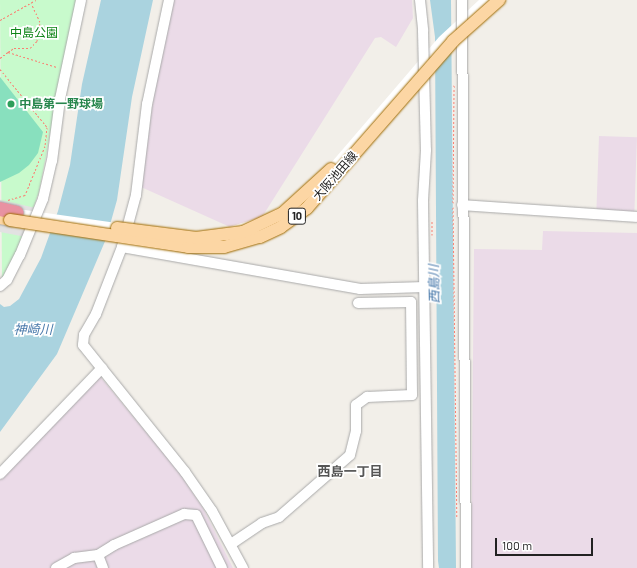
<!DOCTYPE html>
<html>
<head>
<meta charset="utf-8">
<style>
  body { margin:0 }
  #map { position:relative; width:637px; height:568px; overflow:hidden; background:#f2efe9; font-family:Barlow,"Noto Sans JP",sans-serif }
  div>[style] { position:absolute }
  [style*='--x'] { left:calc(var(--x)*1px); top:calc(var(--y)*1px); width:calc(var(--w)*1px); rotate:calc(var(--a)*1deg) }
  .industrial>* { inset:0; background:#ebdbe8; transform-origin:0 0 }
  .park>* { inset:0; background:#c8facc }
  .pitch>* { inset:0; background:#88e0be }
  .parking>* { inset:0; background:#e2e2e2 }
  .water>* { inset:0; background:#aad3df }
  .pier>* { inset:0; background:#fff }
  .path>* { height:1px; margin-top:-0.5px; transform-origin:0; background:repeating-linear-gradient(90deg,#fa8072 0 2px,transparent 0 4px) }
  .roads { filter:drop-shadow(0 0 1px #a9a9a9) drop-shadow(0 0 1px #a9a9a9) }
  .minor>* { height:10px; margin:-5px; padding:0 5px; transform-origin:5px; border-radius:5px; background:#fff }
  .major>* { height:12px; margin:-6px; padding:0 6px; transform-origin:6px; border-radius:6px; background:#fcd6a4 }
  .highway>* { height:14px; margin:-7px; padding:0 7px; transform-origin:7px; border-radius:7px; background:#e892a2 }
  .bridges { filter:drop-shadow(0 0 1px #a06b00) drop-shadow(0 0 1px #a06b00) }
  .major-bridge>* { height:12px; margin:-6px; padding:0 6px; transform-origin:6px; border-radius:6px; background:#fcd6a4 }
  .dots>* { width:11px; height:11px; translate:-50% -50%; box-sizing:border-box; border:2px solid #fff; border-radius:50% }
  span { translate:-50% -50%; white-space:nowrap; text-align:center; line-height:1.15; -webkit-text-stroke:3.5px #fff; paint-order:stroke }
  .shield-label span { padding:1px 3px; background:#fff; border:1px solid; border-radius:3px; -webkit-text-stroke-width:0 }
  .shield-label { font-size:11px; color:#222; font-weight:700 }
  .park-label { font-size:12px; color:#0c8416 }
  .leisure-label { font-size:12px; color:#27864d; font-weight:700 }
  .left { translate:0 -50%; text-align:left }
  .street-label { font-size:12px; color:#222 }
  .water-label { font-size:13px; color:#4a7aab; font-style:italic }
  .neighbourhood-label { font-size:13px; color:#555; font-weight:700 }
  .scale { position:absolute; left:495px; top:538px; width:98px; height:18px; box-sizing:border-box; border:2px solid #222; border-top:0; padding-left:5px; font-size:12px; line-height:14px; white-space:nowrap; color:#222; -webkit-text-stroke:3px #fff; paint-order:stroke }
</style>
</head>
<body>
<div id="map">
  <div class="industrial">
    <i style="clip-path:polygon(173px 0,412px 0,413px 18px,396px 47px,381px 37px,375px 38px,250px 236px,141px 187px,157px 73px)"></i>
    <i style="left:599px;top:136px;width:38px;height:84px;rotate:2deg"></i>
    <i style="clip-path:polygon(543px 231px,637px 233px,637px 568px,471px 568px,474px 249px,542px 250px)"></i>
    <i style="clip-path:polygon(98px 374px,178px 471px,203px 508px,233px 568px,0 568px,0 475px)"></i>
  </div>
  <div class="park">
    <i style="clip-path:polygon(0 0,76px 0,39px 192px,19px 248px,2px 281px)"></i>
  </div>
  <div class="pitch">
    <i style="clip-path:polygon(0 77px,43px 132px,38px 153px,29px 165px,19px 173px,0 182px)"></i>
  </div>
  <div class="parking">
    <i style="clip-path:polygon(0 200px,36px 208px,26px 237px,0 232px)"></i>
  </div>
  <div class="water">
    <i style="clip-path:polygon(101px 0,153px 0,132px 97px,117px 200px,106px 239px,57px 354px,0 432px,0 304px,4px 307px,10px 306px,19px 299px,41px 258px,58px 211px,70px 165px,82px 84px)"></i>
    <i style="clip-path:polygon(430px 0,451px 0,456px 568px,439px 568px,438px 561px,435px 37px)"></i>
  </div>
  <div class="pier">
    <i style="clip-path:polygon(479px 0,506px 0,455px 44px,309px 211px,217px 252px,14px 224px,18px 209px,180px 232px,219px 230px,262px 217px,298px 195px,319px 177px,439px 37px)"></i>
  </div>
  <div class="path">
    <i style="--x:0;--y:20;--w:41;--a:-29.1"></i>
    <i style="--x:8;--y:52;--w:7;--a:-34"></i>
    <i style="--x:14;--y:48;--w:16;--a:0"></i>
    <i style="--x:30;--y:48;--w:10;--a:-45"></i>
    <i style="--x:37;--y:41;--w:19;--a:-81"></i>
    <i style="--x:40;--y:22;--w:21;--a:-115"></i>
    <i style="--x:0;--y:58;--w:10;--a:-37"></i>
    <i style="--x:8;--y:52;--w:51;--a:17"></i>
    <i style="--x:0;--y:69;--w:75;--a:51"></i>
    <i style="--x:47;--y:127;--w:19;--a:96"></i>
    <i style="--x:45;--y:146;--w:53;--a:112.2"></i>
    <i style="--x:25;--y:195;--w:18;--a:164"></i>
    <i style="--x:453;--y:203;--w:118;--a:-89.5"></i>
    <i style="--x:453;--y:207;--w:310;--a:89.3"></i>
    <i style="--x:432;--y:235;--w:15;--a:-90"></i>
  </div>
  <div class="roads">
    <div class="minor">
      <i style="--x:169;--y:0;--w:106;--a:101.9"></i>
      <i style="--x:147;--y:104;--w:92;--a:96.9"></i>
      <i style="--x:136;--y:195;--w:54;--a:105.1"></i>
      <i style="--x:122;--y:247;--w:72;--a:111.2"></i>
      <i style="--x:96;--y:314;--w:24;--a:120"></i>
      <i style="--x:84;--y:335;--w:10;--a:96"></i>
      <i style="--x:83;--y:345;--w:163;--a:51.2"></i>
      <i style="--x:185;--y:472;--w:47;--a:55.3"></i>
      <i style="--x:212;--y:511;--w:65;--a:61.5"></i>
      <i style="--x:420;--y:0;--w:31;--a:84"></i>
      <i style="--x:423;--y:31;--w:119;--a:88.6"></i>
      <i style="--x:426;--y:150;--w:51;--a:93.4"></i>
      <i style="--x:423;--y:201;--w:367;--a:89.2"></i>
      <i style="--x:462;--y:0;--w:568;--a:89.6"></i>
      <i style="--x:462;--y:205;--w:175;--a:3.9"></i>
      <i style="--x:122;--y:247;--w:242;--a:10"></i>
      <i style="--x:360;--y:289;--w:65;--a:-1.8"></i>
      <i style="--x:0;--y:286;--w:9;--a:-41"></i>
      <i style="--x:7;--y:280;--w:28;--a:-63"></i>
      <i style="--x:20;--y:255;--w:61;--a:-67.7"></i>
      <i style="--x:43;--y:199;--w:39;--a:-77"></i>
      <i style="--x:52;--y:161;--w:63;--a:-82.6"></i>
      <i style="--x:60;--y:99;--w:101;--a:-78"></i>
      <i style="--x:0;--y:474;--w:147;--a:-46.1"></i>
      <i style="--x:231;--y:544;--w:37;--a:-34"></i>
      <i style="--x:262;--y:523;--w:18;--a:-19"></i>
      <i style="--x:279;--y:517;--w:94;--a:-41.1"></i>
      <i style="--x:350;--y:455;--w:25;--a:-76"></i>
      <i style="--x:356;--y:431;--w:26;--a:-90"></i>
      <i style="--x:356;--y:405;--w:14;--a:-36"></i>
      <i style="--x:367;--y:397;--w:45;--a:-2.5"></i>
      <i style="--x:412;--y:395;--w:93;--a:-90.6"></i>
      <i style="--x:411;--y:302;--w:53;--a:178.9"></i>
      <i style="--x:98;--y:555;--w:14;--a:69"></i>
      <i style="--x:56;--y:568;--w:21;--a:-29"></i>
      <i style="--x:74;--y:558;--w:24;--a:-7"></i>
      <i style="--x:98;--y:555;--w:19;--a:-32"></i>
      <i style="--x:114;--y:545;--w:77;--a:-23.9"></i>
      <i style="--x:184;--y:514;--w:12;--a:5"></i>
      <i style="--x:196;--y:515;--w:59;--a:63.9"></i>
    </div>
    <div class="major">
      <i style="--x:0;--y:218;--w:10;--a:11"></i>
    </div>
    <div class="highway">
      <i style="--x:0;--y:209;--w:17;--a:13"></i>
    </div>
  </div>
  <div class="bridges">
    <div class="major-bridge">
      <i style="--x:10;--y:220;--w:180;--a:8.6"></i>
      <i style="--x:188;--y:247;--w:36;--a:0"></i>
      <i style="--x:224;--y:247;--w:37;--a:-16"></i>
      <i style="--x:260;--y:237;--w:23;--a:-25"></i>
      <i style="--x:281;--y:227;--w:32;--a:-36"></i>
      <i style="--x:307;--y:208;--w:222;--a:-48.8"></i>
      <i style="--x:453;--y:41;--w:62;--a:-41.7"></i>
      <i style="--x:117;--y:228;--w:80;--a:7.2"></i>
      <i style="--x:196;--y:238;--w:47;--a:-7.3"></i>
      <i style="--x:243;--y:232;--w:44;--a:-25.4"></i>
      <i style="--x:283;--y:213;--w:65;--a:-42.5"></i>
    </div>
  </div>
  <div class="dots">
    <i style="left:11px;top:104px;background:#2e9e5b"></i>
  </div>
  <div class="shield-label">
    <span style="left:297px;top:216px">10</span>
  </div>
  <div class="park-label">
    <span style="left:34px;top:33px">中島公園</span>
  </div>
  <div class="leisure-label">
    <span class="left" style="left:19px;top:104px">中島第一野球場</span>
  </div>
  <div class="street-label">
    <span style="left:335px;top:176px;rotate:-49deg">大阪池田線</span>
  </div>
  <div class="water-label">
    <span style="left:434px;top:284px;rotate:-91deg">西島川</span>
    <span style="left:33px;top:329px">神崎川</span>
  </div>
  <div class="neighbourhood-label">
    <span style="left:350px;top:471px">西島一丁目</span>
  </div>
  <div class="scale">100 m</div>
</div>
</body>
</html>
